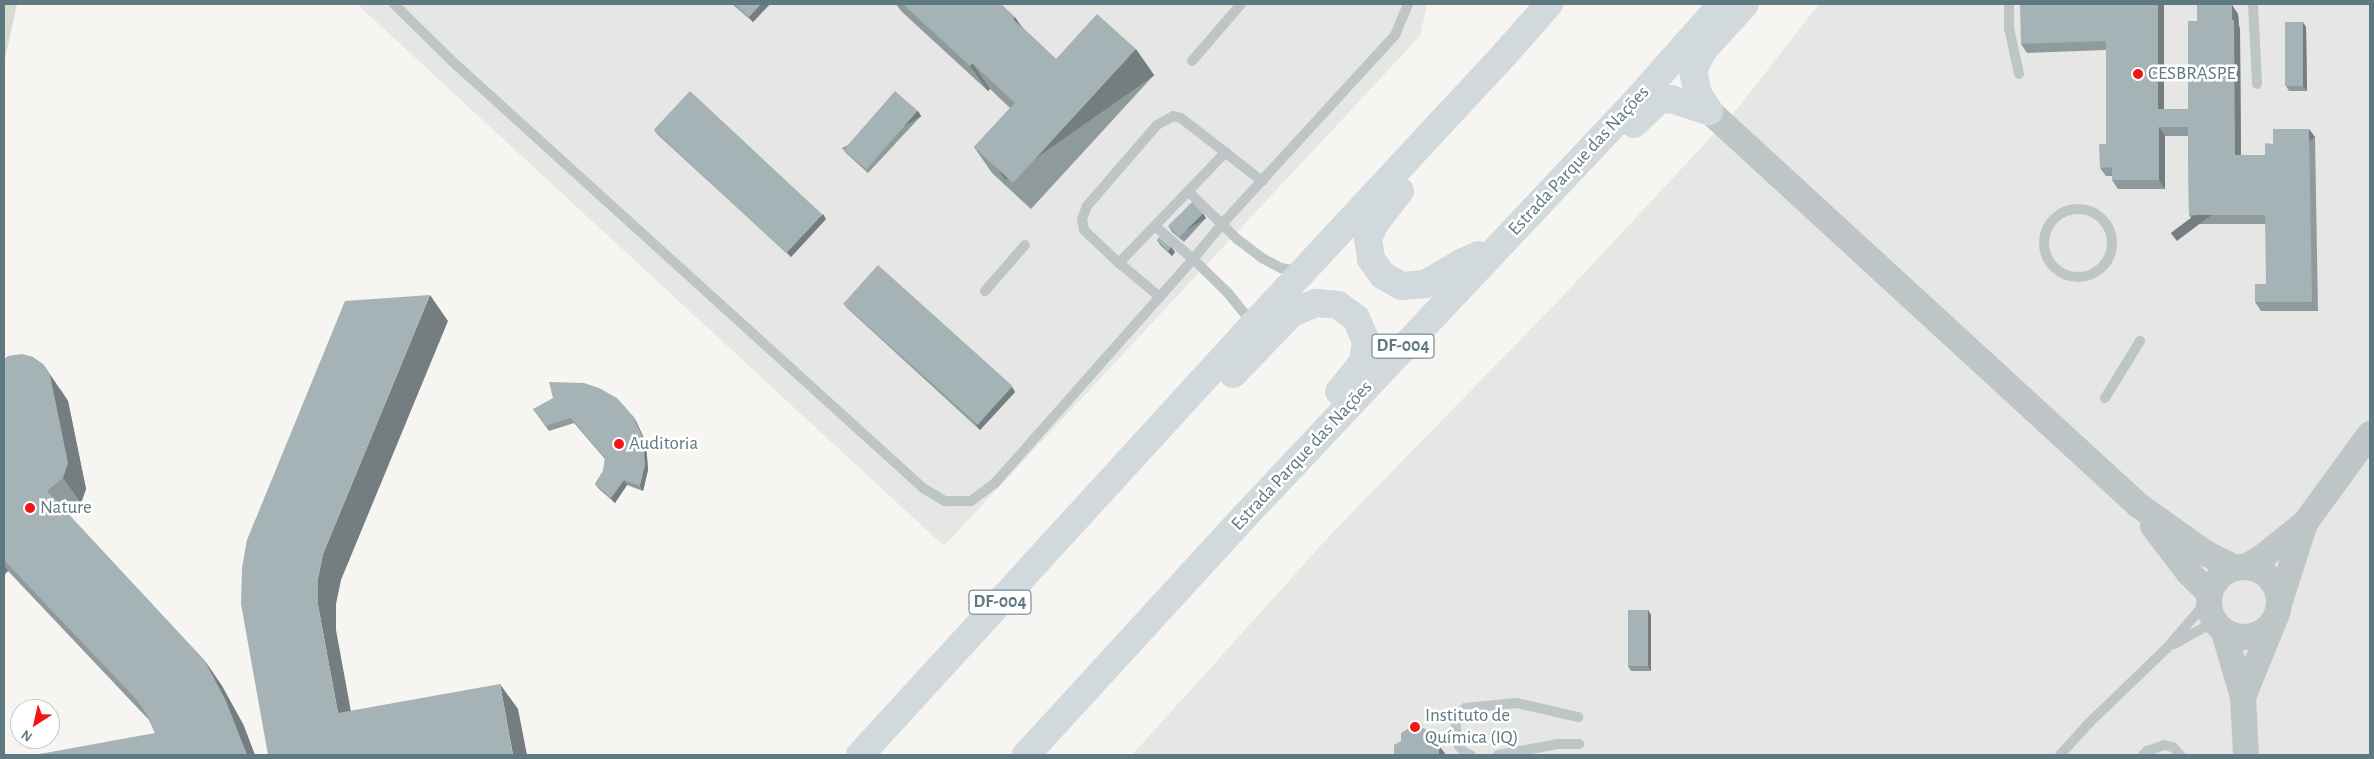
<!DOCTYPE html>
<html>
<head>
<meta charset="utf-8">
<style>
  body { margin:0 }
  #map { position:relative; width:2374px; height:759px; overflow:hidden; background:#f6f5f1; font-family:"Alegreya Sans",sans-serif }
  div>[style] { position:absolute }
  [style*='--x'] { left:calc(var(--x)*1px); top:calc(var(--y)*1px); width:calc(var(--w)*1px); rotate:calc(var(--a)*1deg) }
  .built>* { inset:0; background:#e6e7e5 }
  .green>* { inset:0; background:#d7dbd0 }
  .service>* { height:10px; margin:-5px; padding:0 5px; transform-origin:5px; border-radius:5px; background:#bec5c7 }
  .service>.ring { margin:-5px; padding:0; box-sizing:content-box; background:none; border:10px solid #bec5c7; border-radius:50% }
  .tertiary>* { height:26px; margin:-13px; padding:0 13px; transform-origin:13px; border-radius:13px; background:#bec5c7 }
  .tertiary>.ring { margin:-13px; padding:0; box-sizing:content-box; background:none; border:26px solid #bec5c7; border-radius:50% }
  .trunk>* { height:28px; margin:-14px; padding:0 14px; transform-origin:14px; border-radius:14px; background:#d2d9dc }
  .wall>* { inset:0; background:#8f9a9d }
  .shaded-wall>* { inset:0; background:#747d7f; transform-origin:0 0 }
  .building>* { inset:0; background:#a6b3b6; transform-origin:0 0 }
  .dots>* { width:14px; height:14px; translate:-50% -50%; box-sizing:border-box; border:2px solid #fff; border-radius:50% }
  span { translate:-50% -50%; white-space:nowrap; text-align:center; line-height:1.15; -webkit-text-stroke:5px #fff; paint-order:stroke }
  .shield-label span { padding:1px 4px; background:#fff; border:1px solid; border-radius:4px; -webkit-text-stroke-width:0 }
  .shield-label { font-size:18px; color:#5e7980; font-weight:700 }
  .poi-label { font-size:19px; color:#5e7980 }
  .left { translate:0 -50%; text-align:left }
  .street-label { font-size:19px; color:#5e7980 }
  .frame { position:absolute; inset:0; border:5px solid #5e7980; pointer-events:none }
  .north { position:absolute; left:10px; top:699px; width:50px; height:50px; box-sizing:border-box; background:#fff; border:1px solid #bfc9cc; border-radius:50%; rotate:215deg; font-size:14px; font-weight:700; line-height:20px; text-align:center; color:#5e7980 }
  .north::after { content:''; display:block; margin:auto; width:18px; height:22px; background:#f31414; clip-path:polygon(50% 0,100% 100%,50% 72%,0 100%) }
</style>
</head>
<body>
<div id="map">
  <div class="built">
    <i style="clip-path:polygon(357px 4px,1427px 4px,1420px 36px,944px 546px)"></i>
    <i style="clip-path:polygon(1819px 4px,2370px 4px,2370px 755px,1132px 755px,1333px 532px,1563px 296px,1738px 108px)"></i>
  </div>
  <div class="green">
    <i style="clip-path:polygon(4px 4px,17px 4px,4px 63px)"></i>
  </div>
  <div class="service">
    <i style="--x:394;--y:4;--w:81;--a:44.5"></i>
    <i style="--x:452;--y:61;--w:636;--a:42.19"></i>
    <i style="--x:923;--y:488;--w:26;--a:31"></i>
    <i style="--x:945;--y:501;--w:26;--a:0"></i>
    <i style="--x:971;--y:501;--w:30;--a:-37"></i>
    <i style="--x:995;--y:483;--w:299;--a:-48.5"></i>
    <i style="--x:1193;--y:259;--w:49;--a:44.2"></i>
    <i style="--x:1228;--y:293;--w:40;--a:51"></i>
    <i style="--x:2009;--y:4;--w:24;--a:90"></i>
    <i style="--x:2009;--y:28;--w:47;--a:77.7"></i>
    <i style="--x:2253;--y:4;--w:80;--a:87.1"></i>
    <i style="--x:1192;--y:61;--w:75;--a:-49.3"></i>
    <i style="--x:1188;--y:191;--w:69;--a:44.4"></i>
    <i style="--x:1237;--y:239;--w:31;--a:37"></i>
    <i style="--x:1262;--y:258;--w:21;--a:28"></i>
    <i style="--x:1281;--y:268;--w:17;--a:10"></i>
    <i class="ring" style="left:2044px;top:209px;width:58px;height:58px"></i>
    <i style="--x:1155;--y:226;--w:50;--a:41"></i>
    <i style="--x:1193;--y:259;--w:47;--a:-50.2"></i>
    <i style="--x:1223;--y:223;--w:255;--a:-47.5"></i>
    <i style="--x:1395;--y:35;--w:34;--a:-67"></i>
    <i style="--x:1119;--y:263;--w:154;--a:-46.1"></i>
    <i style="--x:985;--y:291;--w:61;--a:-49"></i>
    <i style="--x:1160;--y:297;--w:53;--a:-140.3"></i>
    <i style="--x:1119;--y:263;--w:48;--a:-136.7"></i>
    <i style="--x:1084;--y:230;--w:11;--a:-100"></i>
    <i style="--x:1082;--y:219;--w:14;--a:-69"></i>
    <i style="--x:1087;--y:206;--w:107;--a:-49.2"></i>
    <i style="--x:1157;--y:125;--w:18;--a:-29"></i>
    <i style="--x:1173;--y:116;--w:8;--a:14"></i>
    <i style="--x:1181;--y:118;--w:103;--a:37.9"></i>
    <i style="--x:2105;--y:398;--w:67;--a:-58.4"></i>
    <i style="--x:2174;--y:644;--w:46;--a:-28.8"></i>
    <i style="--x:1471;--y:755;--w:8;--a:-157"></i>
    <i style="--x:1464;--y:752;--w:8;--a:-130"></i>
    <i style="--x:1459;--y:746;--w:14;--a:-102"></i>
    <i style="--x:1456;--y:732;--w:12;--a:-90"></i>
    <i style="--x:1456;--y:720;--w:15;--a:-53"></i>
    <i style="--x:1465;--y:708;--w:52;--a:-5.5"></i>
    <i style="--x:1517;--y:703;--w:63;--a:12.9"></i>
    <i style="--x:1498;--y:755;--w:61;--a:-10.4"></i>
    <i style="--x:1558;--y:744;--w:21;--a:0"></i>
    <i style="--x:2060;--y:755;--w:43;--a:-47.8"></i>
    <i style="--x:2089;--y:723;--w:108;--a:-43.9"></i>
    <i style="--x:2167;--y:648;--w:63;--a:-49.5"></i>
    <i style="--x:2143;--y:755;--w:6;--a:-45"></i>
    <i style="--x:2147;--y:751;--w:18;--a:-19"></i>
    <i style="--x:2164;--y:745;--w:9;--a:13"></i>
    <i style="--x:2173;--y:747;--w:11;--a:49"></i>
  </div>
  <div class="tertiary">
    <i style="--x:1709;--y:111;--w:582;--a:42.56"></i>
    <i style="--x:2138;--y:505;--w:85;--a:35.4"></i>
    <i style="--x:2207;--y:554;--w:30;--a:26"></i>
    <i style="--x:2153;--y:526;--w:58;--a:52.7"></i>
    <i style="--x:2188;--y:572;--w:30;--a:45"></i>
    <i class="ring" style="left:2209px;top:567px;width:44px;height:44px"></i>
    <i style="--x:2245;--y:567;--w:17;--a:-28"></i>
    <i style="--x:2260;--y:559;--w:58;--a:-38.7"></i>
    <i style="--x:2305;--y:523;--w:110;--a:-53.9"></i>
    <i style="--x:2280;--y:601;--w:82;--a:-72.2"></i>
    <i style="--x:2224;--y:632;--w:68;--a:73.7"></i>
    <i style="--x:2243;--y:697;--w:58;--a:87"></i>
    <i style="--x:2243;--y:697;--w:80;--a:-67.9"></i>
  </div>
  <div class="trunk">
    <i style="--x:1709;--y:111;--w:20;--a:-123"></i>
    <i style="--x:1698;--y:94;--w:25;--a:-102"></i>
    <i style="--x:1693;--y:70;--w:22;--a:-63"></i>
    <i style="--x:1703;--y:50;--w:62;--a:-47.6"></i>
    <i style="--x:1634;--y:124;--w:33;--a:-44"></i>
    <i style="--x:1658;--y:101;--w:13;--a:-9"></i>
    <i style="--x:1671;--y:99;--w:40;--a:18"></i>
    <i style="--x:1400;--y:191;--w:41;--a:128"></i>
    <i style="--x:1375;--y:223;--w:17;--a:114"></i>
    <i style="--x:1368;--y:239;--w:20;--a:81"></i>
    <i style="--x:1371;--y:259;--w:19;--a:55"></i>
    <i style="--x:1382;--y:275;--w:23;--a:29"></i>
    <i style="--x:1402;--y:286;--w:23;--a:-5"></i>
    <i style="--x:1425;--y:284;--w:44;--a:-30.1"></i>
    <i style="--x:1463;--y:262;--w:17;--a:-24"></i>
    <i style="--x:1233;--y:374;--w:85;--a:-46"></i>
    <i style="--x:1292;--y:313;--w:26;--a:-23"></i>
    <i style="--x:1316;--y:303;--w:22;--a:5"></i>
    <i style="--x:1338;--y:305;--w:22;--a:36"></i>
    <i style="--x:1356;--y:318;--w:26;--a:67"></i>
    <i style="--x:1366;--y:342;--w:20;--a:99"></i>
    <i style="--x:1363;--y:362;--w:38;--a:129"></i>
    <i style="--x:860;--y:755;--w:584;--a:-47.57"></i>
    <i style="--x:1254;--y:324;--w:355;--a:-47.1"></i>
    <i style="--x:1496;--y:64;--w:80;--a:-48.5"></i>
    <i style="--x:1026;--y:755;--w:324;--a:-47.5"></i>
    <i style="--x:1245;--y:516;--w:569;--a:-46.71"></i>
    <i style="--x:1635;--y:102;--w:131;--a:-48.4"></i>
  </div>
  <div class="wall">
    <i style="clip-path:polygon(732px 4px,770px 4px,753px 22px)"></i>
    <i style="clip-path:polygon(896px 4px,1001px 4px,1023px 28px,1056px 59px,1154px 75px,1031px 209px,992px 173px,974px 147px,1010px 108px,990px 89px,988px 91px,901px 11px)"></i>
    <i style="clip-path:polygon(2164px 4px,2164px 109px,2188px 109px,2197px 21px,2197px 4px,2231px 4px,2231px 5px,2232px 5px,2238px 14px,2239px 26px,2240px 29px,2241px 155px,2265px 155px,2273px 144px,2315px 137px,2318px 311px,2261px 311px,2255px 302px,2266px 284px,2266px 224px,2195px 224px,2189px 215px,2188px 136px,2165px 136px,2165px 189px,2118px 189px,2112px 180px,2112px 176px,2106px 176px,2100px 168px,2106px 144px,2106px 50px,2027px 53px,2021px 44px)"></i>
    <i style="clip-path:polygon(2306px 27px,2307px 91px,2289px 91px,2286px 86px)"></i>
    <i style="clip-path:polygon(918px 111px,921px 116px,868px 173px,846px 153px,842px 148px)"></i>
    <i style="clip-path:polygon(654px 130px,826px 219px,791px 257px,658px 135px)"></i>
    <i style="clip-path:polygon(1206px 218px,1184px 242px,1172px 232px,1169px 227px)"></i>
    <i style="clip-path:polygon(1157px 240px,1171px 247px,1175px 252px,1172px 256px,1160px 245px)"></i>
    <i style="clip-path:polygon(843px 303px,1012px 387px,1015px 392px,980px 430px,847px 308px)"></i>
    <i style="clip-path:polygon(4px 359px,61px 390px,68px 401px,86px 489px,81px 503px,68px 514px,205px 661px,222px 686px,244px 726px,155px 733px,149px 720px,8px 571px,4px 575px)"></i>
    <i style="clip-path:polygon(533px 409px,636px 421px,646px 443px,648px 470px,643px 491px,627px 485px,615px 503px,599px 489px,595px 484px,603px 471px,605px 459px,574px 423px,549px 431px)"></i>
    <i style="clip-path:polygon(1648px 610px,1651px 615px,1651px 671px,1631px 671px,1628px 666px)"></i>
  </div>
  <div class="shaded-wall">
    <i style="clip-path:polygon(761px 4px,770px 4px,753px 22px,749px 17px)"></i>
    <i style="left:2158px;top:4px;width:6px;height:105px"></i>
    <i style="clip-path:polygon(2232px 5px,2238px 14px,2239px 26px,2240px 29px,2241px 164px,2235px 155px)"></i>
    <i style="clip-path:polygon(1015px 17px,1033px 43px,1013px 19px)"></i>
    <i style="clip-path:polygon(2303px 22px,2306px 27px,2307px 91px,2303px 86px)"></i>
    <i style="left:1136px;top:49px;width:32px;height:182px;rotate:55deg"></i>
    <i style="clip-path:polygon(972px 63px,990px 89px,988px 91px,970px 66px)"></i>
    <i style="left:918px;top:111px;width:6px;height:78px;rotate:59deg"></i>
    <i style="clip-path:polygon(2159px 127px,2165px 136px,2165px 189px,2159px 180px)"></i>
    <i style="left:2309px;top:129px;width:10px;height:173px;rotate:53deg"></i>
    <i style="left:1203px;top:213px;width:6px;height:33px;rotate:59deg"></i>
    <i style="clip-path:polygon(823px 214px,826px 219px,791px 257px,787px 252px)"></i>
    <i style="clip-path:polygon(1171px 247px,1175px 252px,1172px 256px,1168px 251px)"></i>
    <i style="clip-path:polygon(430px 295px,448px 321px,341px 580px,336px 604px,336px 630px,356px 739px,338px 713px,318px 605px,318px 578px,323px 554px)"></i>
    <i style="clip-path:polygon(43px 364px,68px 401px,86px 489px,81px 503px,63px 478px)"></i>
    <i style="clip-path:polygon(1012px 387px,1015px 392px,980px 430px,976px 425px)"></i>
    <i style="clip-path:polygon(633px 416px,636px 421px,646px 443px,648px 470px,643px 491px,640px 486px)"></i>
    <i style="clip-path:polygon(624px 480px,627px 485px,615px 503px,611px 498px)"></i>
    <i style="clip-path:polygon(4px 565px,8px 571px,4px 575px)"></i>
    <i style="clip-path:polygon(1648px 610px,1651px 615px,1651px 671px,1648px 666px)"></i>
    <i style="clip-path:polygon(205px 661px,222px 686px,244px 726px,255px 755px,247px 755px)"></i>
    <i style="clip-path:polygon(500px 684px,518px 709px,527px 755px,513px 755px)"></i>
    <i style="clip-path:polygon(1431px 732px,1441px 746px,1441px 748px,1446px 755px,1439px 755px,1431px 741px)"></i>
  </div>
  <div class="building">
    <i style="clip-path:polygon(734px 4px,761px 4px,749px 17px)"></i>
    <i style="clip-path:polygon(903px 4px,1001px 4px,1015px 17px,1013px 19px,1056px 59px,1097px 14px,1136px 49px,1013px 183px,974px 147px,1015px 103px,972px 63px,970px 66px)"></i>
    <i style="clip-path:polygon(2020px 4px,2158px 4px,2158px 109px,2188px 109px,2188px 21px,2197px 21px,2197px 4px,2226px 4px,2226px 5px,2232px 5px,2232px 20px,2234px 20px,2235px 155px,2265px 155px,2265px 143px,2273px 144px,2273px 129px,2309px 129px,2312px 302px,2255px 302px,2255px 284px,2266px 284px,2265px 215px,2189px 215px,2188px 127px,2159px 127px,2159px 180px,2112px 180px,2112px 167px,2100px 168px,2099px 144px,2106px 144px,2106px 41px,2021px 44px)"></i>
    <i style="left:2303px;top:22px;width:64px;height:18px;rotate:90deg"></i>
    <i style="left:690px;top:91px;width:181px;height:53px;rotate:43deg"></i>
    <i style="left:895px;top:91px;width:30px;height:78px;rotate:41deg"></i>
    <i style="left:1192px;top:202px;width:16px;height:34px;rotate:45deg"></i>
    <i style="clip-path:polygon(1159px 237px,1171px 247px,1168px 251px,1157px 240px)"></i>
    <i style="left:878px;top:265px;width:181px;height:52px;rotate:42deg"></i>
    <i style="clip-path:polygon(430px 295px,323px 554px,318px 578px,318px 605px,338px 713px,500px 684px,513px 755px,268px 755px,241px 604px,242px 568px,247px 540px,345px 301px)"></i>
    <i style="clip-path:polygon(22px 354px,33px 357px,43px 364px,50px 375px,68px 463px,63px 478px,47px 491px,205px 661px,226px 701px,247px 755px,34px 755px,155px 733px,146px 713px,136px 699px,4px 560px,4px 359px,8px 356px)"></i>
    <i style="clip-path:polygon(549px 382px,584px 383px,599px 388px,617px 398px,633px 416px,643px 438px,645px 465px,640px 486px,624px 480px,611px 498px,595px 484px,603px 471px,605px 458px,571px 418px,546px 426px,533px 409px,553px 398px)"></i>
    <i style="left:1628px;top:610px;width:20px;height:56px"></i>
    <i style="clip-path:polygon(1409px 728px,1416px 732px,1423px 728px,1431px 732px,1431px 741px,1439px 745px,1439px 755px,1394px 755px,1394px 745px,1401px 741px,1401px 733px)"></i>
  </div>
  <div class="dots">
    <i style="left:2138px;top:74px;background:#f31414"></i>
    <i style="left:619px;top:444px;background:#f31414"></i>
    <i style="left:30px;top:508px;background:#f31414"></i>
    <i style="left:1415px;top:727px;background:#f31414"></i>
  </div>
  <div class="shield-label">
    <span style="left:1403px;top:346px">DF-004</span>
    <span style="left:1000px;top:602px">DF-004</span>
  </div>
  <div class="poi-label">
    <span class="left" style="left:2148px;top:74px">CESBRASPE</span>
    <span class="left" style="left:629px;top:444px">Auditoria</span>
    <span class="left" style="left:40px;top:508px">Nature</span>
    <span class="left" style="left:1425px;top:727px">Instituto de<br>Química (IQ)</span>
  </div>
  <div class="street-label">
    <span style="left:1579px;top:161px;rotate:-47deg">Estrada Parque das Nações</span>
    <span style="left:1302px;top:456px;rotate:-47deg">Estrada Parque das Nações</span>
  </div>
  <div class="frame"></div>
  <div class="north">N</div>
</div>
</body>
</html>
